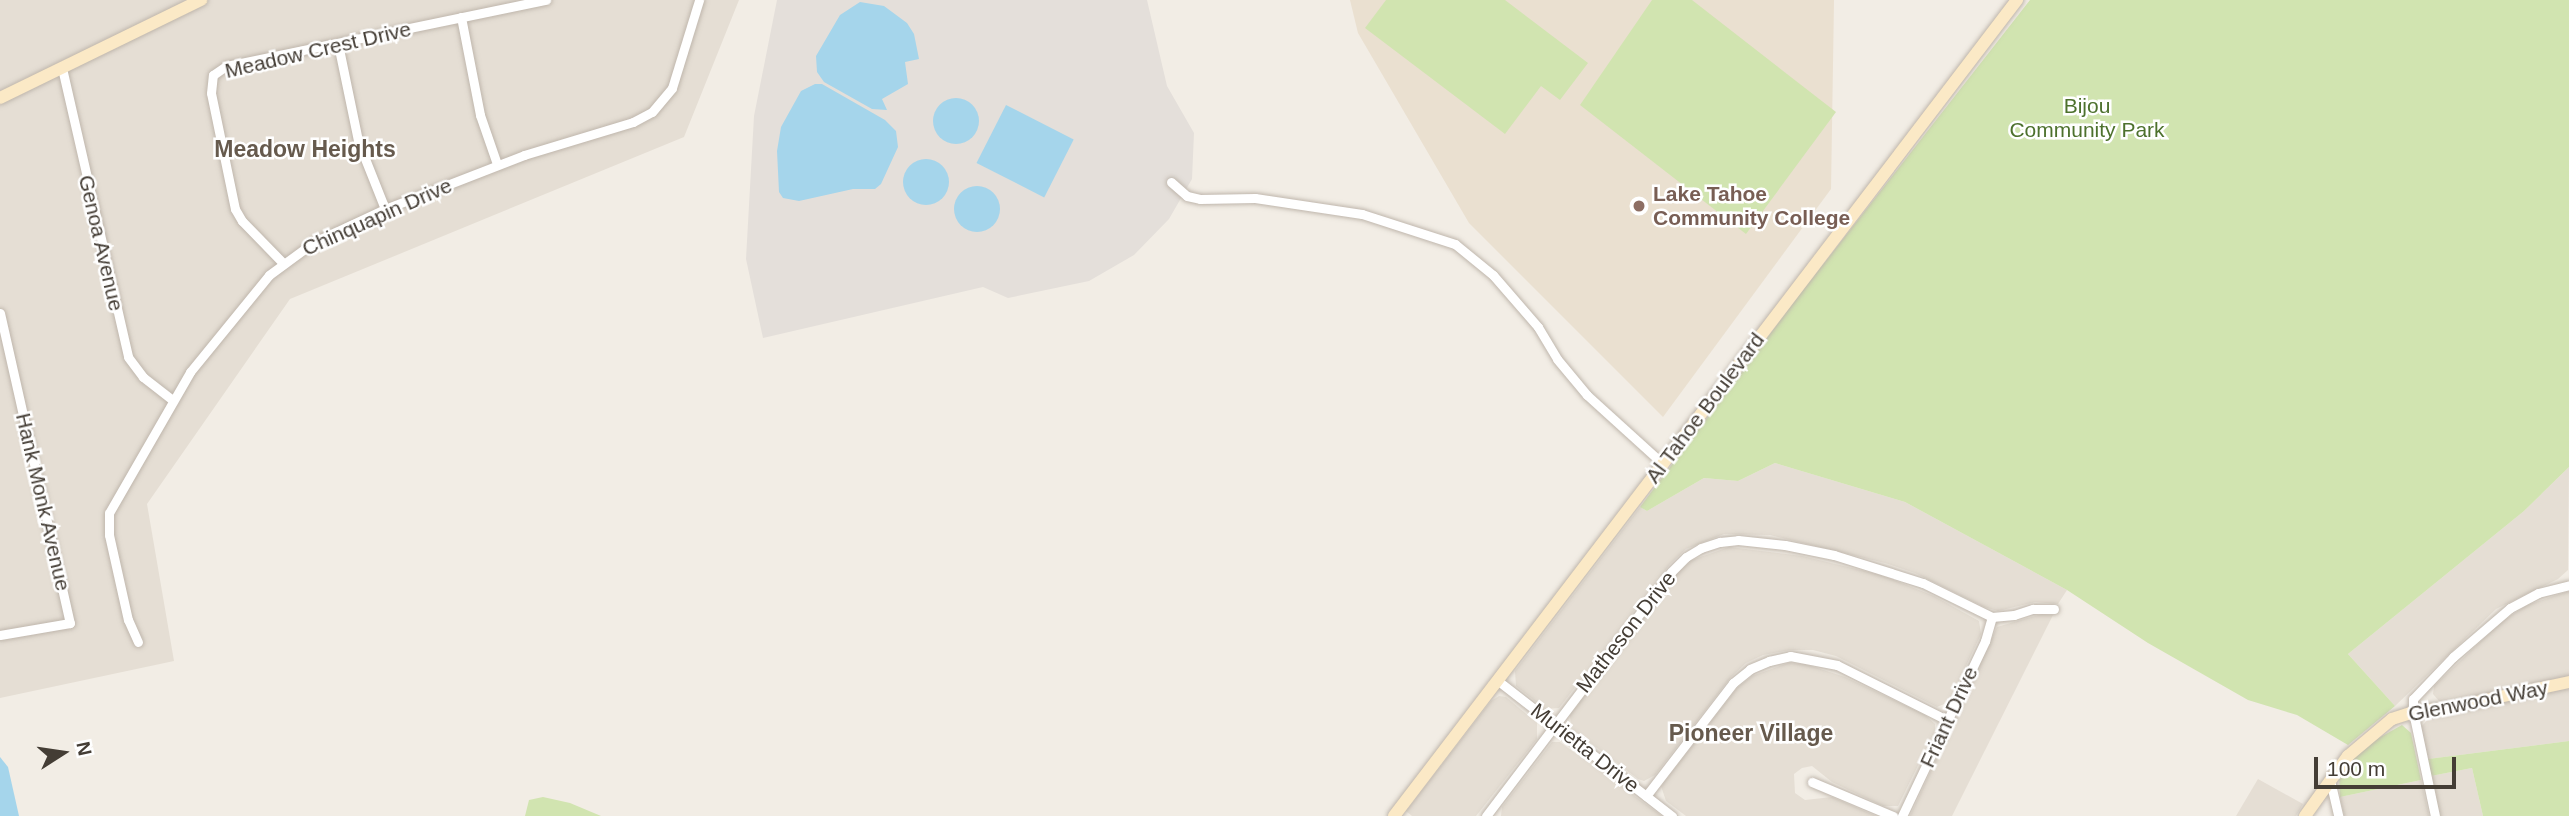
<!DOCTYPE html>
<html>
<head>
<meta charset="utf-8">
<style>
  body { margin:0 }
  #map { position:relative; width:2569px; height:816px; overflow:hidden; background:#f2ede5; font-family:Arial,sans-serif }
  div>[style] { position:absolute }
  [style*='--x'] { left:calc(var(--x)*1px); top:calc(var(--y)*1px); width:calc(var(--w)*1px); rotate:calc(var(--a)*1deg) }
  .residential>* { inset:0; background:#e5ded4 }
  .industrial>* { inset:0; background:#e4dfda }
  .education>* { inset:0; background:#eae0d0 }
  .green>* { inset:0; background:#d1e4b0 }
  .water>* { inset:0; background:#a5d5eb; transform-origin:0 0 }
  .round { border-radius:50% }
  .roads { filter:drop-shadow(0 0 2px #bfb6ac) drop-shadow(0 0 2px #bfb6ac) }
  .street>* { height:9px; margin:-4.5px; padding:0 4.5px; transform-origin:4.5px; border-radius:4.5px; background:#fff }
  .secondary>* { height:12px; margin:-6px; padding:0 6px; transform-origin:6px; border-radius:6px; background:#fbe9c6 }
  .dots>* { width:19px; height:19px; translate:-50% -50%; box-sizing:border-box; border:4px solid #fff; border-radius:50% }
  span { translate:-50% -50%; white-space:nowrap; text-align:center; line-height:1.15; -webkit-text-stroke:5px #fff; paint-order:stroke }
  .street-label { font-size:21px; color:#443d35 }
  .park-label { font-size:21px; color:#4d712d }
  .education-label { font-size:21px; color:#785e54; font-weight:700 }
  .left { translate:0 -50%; text-align:left }
  .neighbourhood-label { font-size:23px; color:#665a4d; font-weight:700 }
  .north { position:absolute; left:28px; top:718px; width:70px; height:70px; -webkit-text-stroke:5px #fff; paint-order:stroke; rotate:78deg; font-size:19px; font-weight:700; line-height:28px; text-align:center; color:#443d35 }
  .north::after { content:''; display:block; margin:auto; width:24px; height:32px; background:#443d35; clip-path:polygon(50% 0,100% 100%,50% 72%,0 100%) }
  .scale { position:absolute; left:2314px; top:757px; width:142px; height:32px; box-sizing:border-box; border:4px solid #443d35; border-top:0; padding-left:9px; font-size:21px; line-height:24px; white-space:nowrap; color:#443d35; -webkit-text-stroke:5px #fff; paint-order:stroke }
</style>
</head>
<body>
<div id="map">
  <div class="residential">
    <i style="clip-path:polygon(0 0,739px 0,684px 137px,290px 299px,147px 504px,174px 661px,0 698px)"></i>
    <i style="clip-path:polygon(1775px 463px,1905px 502px,2067px 590px,2058px 604px,2035px 602px,1998px 611px,1984px 607px,1915px 573px,1885px 563px,1770px 535px,1724px 534px,1686px 549px,1670px 564px,1559px 708px,1545px 709px,1516px 686px,1515px 671px,1640px 507px,1647px 511px,1704px 478px,1738px 481px)"></i>
    <i style="clip-path:polygon(2569px 467px,2568px 570px,2558px 579px,2496px 609px,2395px 706px,2348px 654px,2524px 511px)"></i>
    <i style="clip-path:polygon(1729px 547px,1802px 556px,1881px 575px,1934px 596px,1979px 621px,1981px 634px,1949px 702px,1937px 707px,1836px 656px,1813px 650px,1790px 650px,1763px 655px,1746px 663px,1731px 677px,1655px 775px,1644px 781px,1638px 779px,1571px 728px,1570px 715px,1674px 576px,1692px 560px)"></i>
    <i style="clip-path:polygon(2569px 591px,2569px 676px,2451px 701px,2439px 701px,2433px 694px,2434px 686px,2501px 622px,2527px 605px)"></i>
    <i style="clip-path:polygon(2042px 614px,2053px 615px,1952px 816px,1910px 816px,1997px 627px)"></i>
    <i style="clip-path:polygon(1788px 663px,1805px 664px,1845px 677px,1925px 715px,1935px 724px,1935px 731px,1898px 806px,1883px 806px,1832px 782px,1812px 766px,1802px 768px,1794px 774px,1795px 793px,1805px 800px,1832px 797px,1876px 816px,1686px 816px,1666px 801px,1661px 786px,1737px 688px,1752px 676px)"></i>
    <i style="clip-path:polygon(2569px 688px,2569px 741px,2428px 759px,2421px 727px,2429px 718px)"></i>
    <i style="clip-path:polygon(1499px 696px,1506px 697px,1537px 723px,1537px 739px,1476px 816px,1412px 816px,1406px 811px,1491px 701px)"></i>
    <i style="clip-path:polygon(1552px 742px,1560px 742px,1662px 816px,1501px 816px,1502px 807px)"></i>
    <i style="clip-path:polygon(2472px 768px,2483px 816px,2440px 816px,2431px 776px)"></i>
    <i style="clip-path:polygon(2258px 779px,2303px 804px,2296px 816px,2236px 816px)"></i>
    <i style="clip-path:polygon(2421px 780px,2429px 816px,2344px 816px,2340px 797px)"></i>
  </div>
  <div class="industrial">
    <i style="clip-path:polygon(777px 0,1147px 0,1167px 86px,1194px 133px,1192px 179px,1169px 219px,1134px 255px,1089px 281px,1008px 298px,983px 287px,763px 338px,746px 259px,754px 116px)"></i>
  </div>
  <div class="education">
    <i style="clip-path:polygon(1350px 0,1834px 0,1831px 189px,1663px 417px,1469px 223px,1358px 33px)"></i>
  </div>
  <div class="green">
    <i style="clip-path:polygon(1386px 0,1505px 0,1588px 63px,1560px 100px,1541px 86px,1505px 134px,1365px 28px)"></i>
    <i style="clip-path:polygon(1652px 0,1692px 0,1836px 112px,1746px 234px,1580px 105px)"></i>
    <i style="clip-path:polygon(2030px 0,2569px 0,2569px 467px,2524px 511px,2348px 654px,2395px 706px,2348px 745px,2297px 715px,2248px 700px,2148px 643px,2067px 590px,1905px 502px,1775px 463px,1738px 481px,1704px 478px,1647px 511px,1640px 507px,1800px 294px)"></i>
    <i style="clip-path:polygon(2402px 725px,2411px 733px,2421px 780px,2340px 797px,2339px 774px,2368px 744px)"></i>
    <i style="clip-path:polygon(2569px 741px,2569px 816px,2483px 816px,2472px 768px,2431px 776px,2428px 759px)"></i>
    <i style="clip-path:polygon(543px 797px,570px 803px,601px 816px,525px 816px,529px 800px)"></i>
  </div>
  <div class="water">
    <i style="clip-path:polygon(860px 2px,884px 6px,907px 23px,914px 34px,919px 59px,905px 62px,908px 84px,882px 99px,887px 110px,872px 109px,824px 82px,817px 72px,816px 56px,840px 15px)"></i>
    <i style="clip-path:polygon(815px 84px,822px 84px,885px 120px,896px 131px,898px 147px,881px 184px,875px 189px,853px 189px,799px 201px,783px 198px,779px 192px,777px 151px,781px 127px,801px 91px)"></i>
    <i class="round" style="left:933px;top:98px;width:46px;height:46px"></i>
    <i style="left:1006px;top:105px;width:76px;height:65px;rotate:27deg"></i>
    <i class="round" style="left:903px;top:159px;width:46px;height:46px"></i>
    <i class="round" style="left:954px;top:186px;width:46px;height:46px"></i>
    <i style="clip-path:polygon(0 757px,8px 767px,19px 816px,0 816px)"></i>
  </div>
  <div class="roads">
    <div class="street">
      <i style="--x:461;--y:17;--w:100;--a:79"></i>
      <i style="--x:480;--y:115;--w:52;--a:70.9"></i>
      <i style="--x:338;--y:44;--w:99;--a:78.3"></i>
      <i style="--x:358;--y:141;--w:73;--a:68.3"></i>
      <i style="--x:62;--y:68;--w:296;--a:77.1"></i>
      <i style="--x:128;--y:357;--w:25;--a:53"></i>
      <i style="--x:143;--y:377;--w:37;--a:38"></i>
      <i style="--x:1171;--y:182;--w:21;--a:41"></i>
      <i style="--x:1187;--y:196;--w:13;--a:13"></i>
      <i style="--x:1200;--y:199;--w:55;--a:-1"></i>
      <i style="--x:1255;--y:198;--w:108;--a:8.5"></i>
      <i style="--x:1362;--y:214;--w:98;--a:17.9"></i>
      <i style="--x:1455;--y:244;--w:49;--a:39.2"></i>
      <i style="--x:1493;--y:275;--w:69;--a:49.1"></i>
      <i style="--x:1538;--y:327;--w:37;--a:59"></i>
      <i style="--x:1557;--y:359;--w:47;--a:50.2"></i>
      <i style="--x:1587;--y:395;--w:103;--a:42.2"></i>
      <i style="--x:282;--y:262;--w:57;--a:-134.3"></i>
      <i style="--x:242;--y:221;--w:14;--a:-120"></i>
      <i style="--x:235;--y:209;--w:118;--a:-101.7"></i>
      <i style="--x:211;--y:93;--w:18;--a:-84"></i>
      <i style="--x:213;--y:75;--w:16;--a:-35"></i>
      <i style="--x:226;--y:66;--w:327;--a:-11.7"></i>
      <i style="--x:0;--y:313;--w:318;--a:77.3"></i>
      <i style="--x:70;--y:623;--w:71;--a:170.3"></i>
      <i style="--x:138;--y:642;--w:24;--a:-114"></i>
      <i style="--x:128;--y:620;--w:87;--a:-102.6"></i>
      <i style="--x:109;--y:535;--w:22;--a:-90"></i>
      <i style="--x:109;--y:513;--w:163;--a:-60.1"></i>
      <i style="--x:190;--y:372;--w:125;--a:-50.8"></i>
      <i style="--x:269;--y:275;--w:56;--a:-36.3"></i>
      <i style="--x:314;--y:242;--w:78;--a:-24.9"></i>
      <i style="--x:385;--y:209;--w:149;--a:-21.2"></i>
      <i style="--x:524;--y:155;--w:114;--a:-16.8"></i>
      <i style="--x:633;--y:122;--w:21;--a:-28"></i>
      <i style="--x:652;--y:112;--w:31;--a:-50"></i>
      <i style="--x:672;--y:88;--w:92;--a:-72.9"></i>
      <i style="--x:1497;--y:680;--w:222;--a:37.9"></i>
      <i style="--x:2330;--y:780;--w:37;--a:77"></i>
      <i style="--x:1812;--y:782;--w:88;--a:22.8"></i>
      <i style="--x:1646;--y:796;--w:143;--a:-52.4"></i>
      <i style="--x:1733;--y:683;--w:22;--a:-39"></i>
      <i style="--x:1750;--y:669;--w:21;--a:-23"></i>
      <i style="--x:1769;--y:661;--w:22;--a:-13"></i>
      <i style="--x:1790;--y:656;--w:48;--a:10.8"></i>
      <i style="--x:1837;--y:665;--w:123;--a:26.6"></i>
      <i style="--x:1486;--y:816;--w:306;--a:-52.8"></i>
      <i style="--x:1671;--y:572;--w:21;--a:-45"></i>
      <i style="--x:1686;--y:557;--w:17;--a:-31"></i>
      <i style="--x:1701;--y:548;--w:20;--a:-18"></i>
      <i style="--x:1720;--y:542;--w:18;--a:-6"></i>
      <i style="--x:1738;--y:540;--w:47;--a:6.1"></i>
      <i style="--x:1785;--y:545;--w:50;--a:11.5"></i>
      <i style="--x:1834;--y:555;--w:93;--a:17.5"></i>
      <i style="--x:1923;--y:583;--w:77;--a:26.2"></i>
      <i style="--x:1992;--y:617;--w:22;--a:-5"></i>
      <i style="--x:2014;--y:615;--w:20;--a:-18"></i>
      <i style="--x:2033;--y:609;--w:21;--a:0"></i>
      <i style="--x:1902;--y:816;--w:194;--a:-64.6"></i>
      <i style="--x:1985;--y:641;--w:25;--a:-74"></i>
      <i style="--x:2435;--y:816;--w:106;--a:-101.9"></i>
      <i style="--x:2413;--y:712;--w:13;--a:-90"></i>
      <i style="--x:2413;--y:699;--w:58;--a:-46.4"></i>
      <i style="--x:2453;--y:657;--w:75;--a:-40.7"></i>
      <i style="--x:2510;--y:608;--w:32;--a:-28"></i>
      <i style="--x:2538;--y:593;--w:32;--a:-14"></i>
    </div>
    <div class="secondary">
      <i style="--x:0;--y:98;--w:224;--a:-26"></i>
      <i style="--x:1394;--y:816;--w:1027;--a:-52.64"></i>
      <i style="--x:2305;--y:816;--w:74;--a:-54.4"></i>
      <i style="--x:2348;--y:756;--w:57;--a:-40.1"></i>
      <i style="--x:2392;--y:719;--w:22;--a:-18"></i>
      <i style="--x:2413;--y:712;--w:35;--a:-7"></i>
      <i style="--x:2448;--y:708;--w:124;--a:-12.1"></i>
    </div>
  </div>
  <div class="dots">
    <i style="left:1639px;top:206px;background:#8d6e63"></i>
  </div>
  <div class="street-label">
    <span style="left:318px;top:50px;rotate:-13deg">Meadow Crest Drive</span>
    <span style="left:377px;top:217px;rotate:-24deg">Chinquapin Drive</span>
    <span style="left:101px;top:243px;rotate:77deg">Genoa Avenue</span>
    <span style="left:1705px;top:408px;rotate:-53deg">Al Tahoe Boulevard</span>
    <span style="left:43px;top:502px;rotate:77deg">Hank Monk Avenue</span>
    <span style="left:1626px;top:632px;rotate:-52deg">Matheson Drive</span>
    <span style="left:2478px;top:701px;rotate:-11deg">Glenwood Way</span>
    <span style="left:1949px;top:717px;rotate:-65deg">Friant Drive</span>
    <span style="left:1585px;top:748px;rotate:38deg">Murietta Drive</span>
  </div>
  <div class="park-label">
    <span style="left:2087px;top:118px">Bijou<br>Community Park</span>
  </div>
  <div class="education-label">
    <span class="left" style="left:1653px;top:206px">Lake Tahoe<br>Community College</span>
  </div>
  <div class="neighbourhood-label">
    <span style="left:305px;top:149px">Meadow Heights</span>
    <span style="left:1751px;top:733px">Pioneer Village</span>
  </div>
  <div class="north">N</div>
  <div class="scale">100 m</div>
</div>
</body>
</html>
